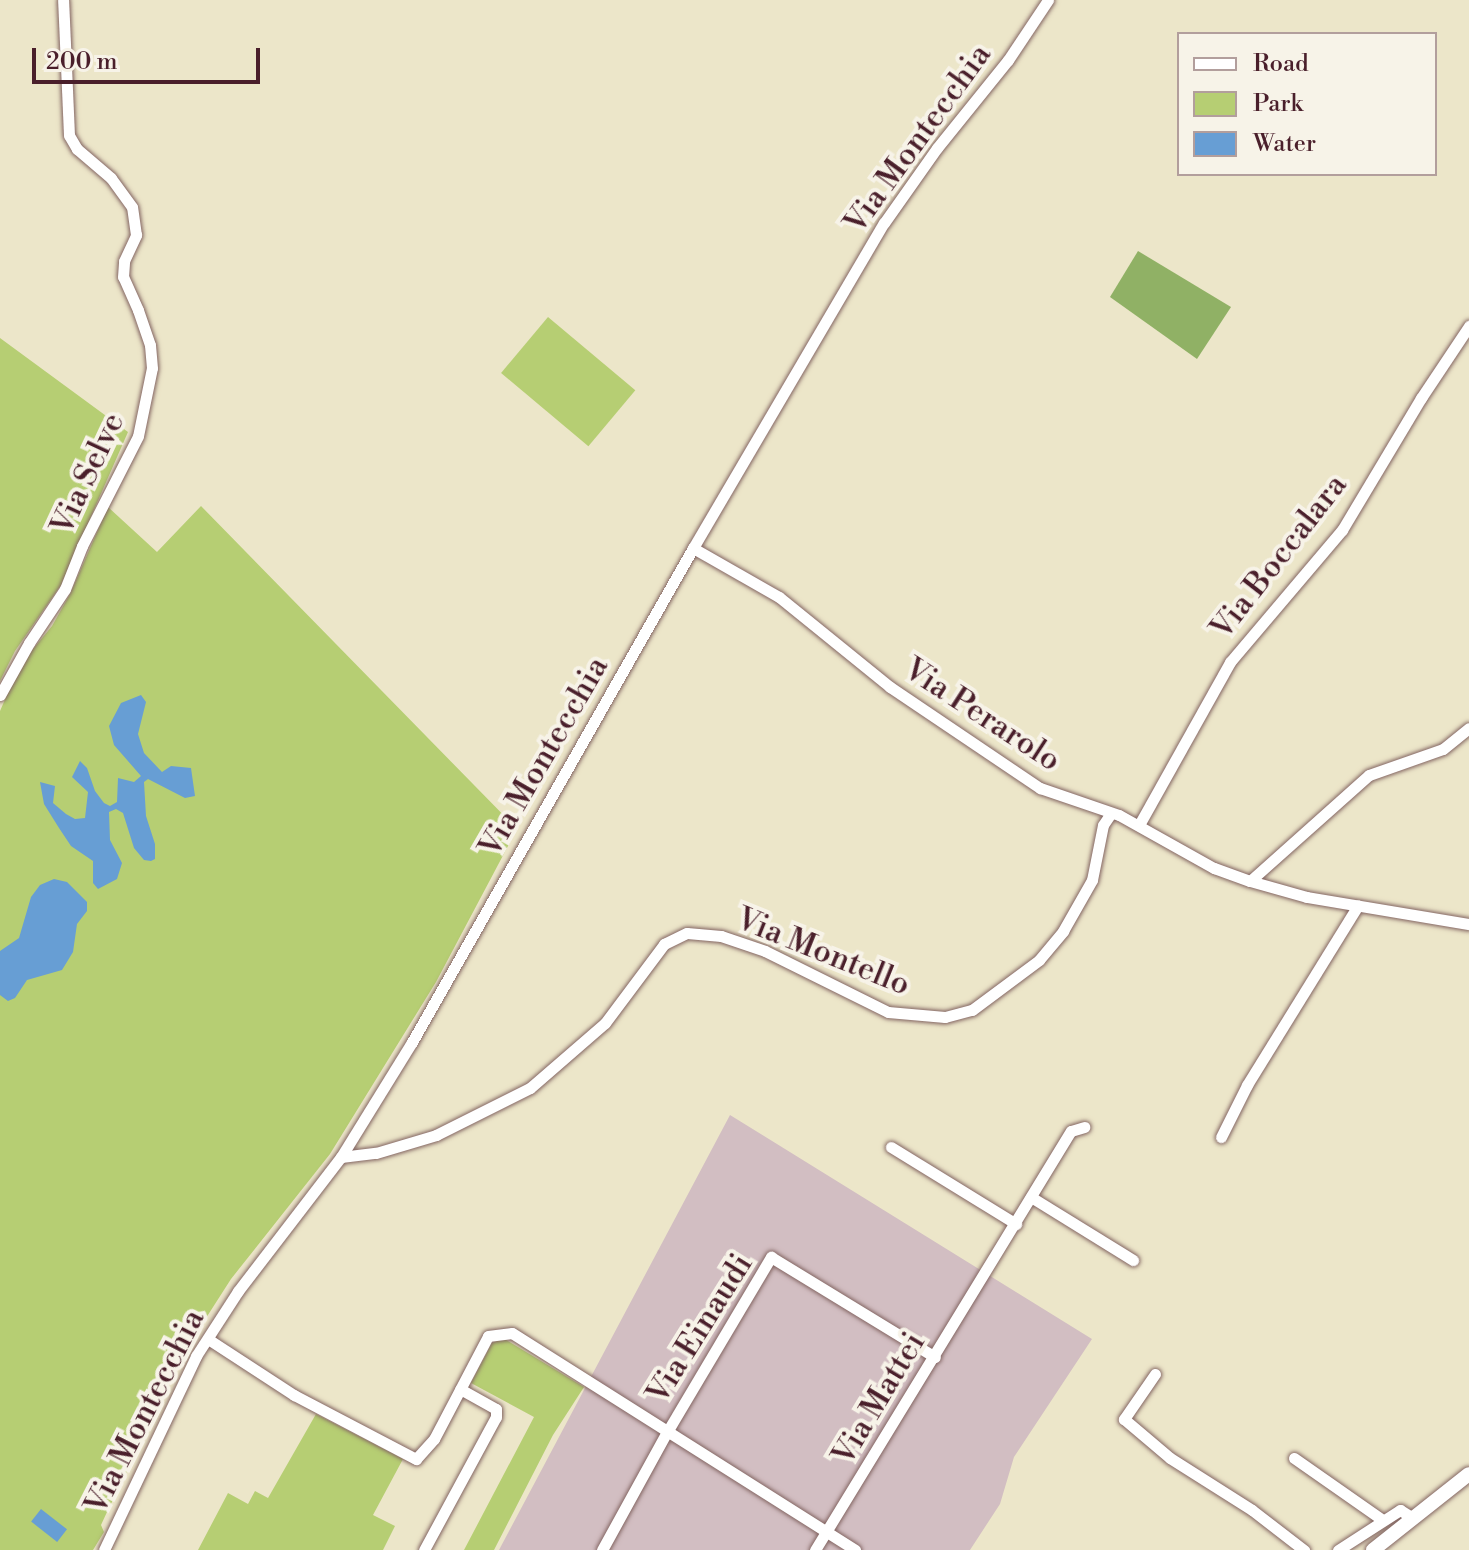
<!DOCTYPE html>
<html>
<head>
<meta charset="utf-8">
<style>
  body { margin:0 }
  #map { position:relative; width:1469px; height:1550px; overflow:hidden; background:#ece6c9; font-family:"Libre Bodoni",serif }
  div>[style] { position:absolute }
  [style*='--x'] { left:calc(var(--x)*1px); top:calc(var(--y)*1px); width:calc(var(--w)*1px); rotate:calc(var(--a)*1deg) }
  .industrial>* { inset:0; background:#d2bec2 }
  .green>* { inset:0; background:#b6ce73; transform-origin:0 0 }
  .forest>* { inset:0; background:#90b165 }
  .water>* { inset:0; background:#679ed4; transform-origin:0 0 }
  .roads { filter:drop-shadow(0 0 2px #836562) drop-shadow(0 0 2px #836562) }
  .minor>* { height:11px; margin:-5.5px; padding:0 5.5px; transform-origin:5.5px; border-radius:5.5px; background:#fff }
  .major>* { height:14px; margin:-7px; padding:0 7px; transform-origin:7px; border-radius:7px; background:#fff }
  span { translate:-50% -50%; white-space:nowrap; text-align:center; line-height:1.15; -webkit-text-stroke:8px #f7f3e8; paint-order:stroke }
  .street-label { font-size:32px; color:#4a1f2b }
  .legend { position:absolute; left:1177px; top:32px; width:260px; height:144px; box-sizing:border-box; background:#f7f3e8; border:2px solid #b29e9c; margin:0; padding:10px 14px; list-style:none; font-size:24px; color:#4a1f2b }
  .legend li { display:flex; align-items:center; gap:16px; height:40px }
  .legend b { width:40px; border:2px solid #b29e9c }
  .scale { position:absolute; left:32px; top:48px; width:228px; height:36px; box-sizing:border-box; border:4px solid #4a1f2b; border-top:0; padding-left:10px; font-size:24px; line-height:28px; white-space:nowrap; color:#4a1f2b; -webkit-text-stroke:6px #f7f3e8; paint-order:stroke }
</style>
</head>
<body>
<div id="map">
  <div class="industrial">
    <i style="clip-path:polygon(730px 1115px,1092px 1339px,1014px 1457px,1000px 1504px,970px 1550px,499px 1550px)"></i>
  </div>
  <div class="green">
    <i style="left:548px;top:317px;width:114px;height:73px;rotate:40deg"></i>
    <i style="clip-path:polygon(0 338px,128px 432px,61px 585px,15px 651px,0 681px)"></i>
    <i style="clip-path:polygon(201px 506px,517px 829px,436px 982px,330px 1154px,231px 1279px,190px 1343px,107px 1512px,101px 1525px,104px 1532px,93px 1550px,0 1550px,0 711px,20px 665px,52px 626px,70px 594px,108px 507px,157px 552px)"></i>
    <i style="clip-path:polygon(503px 1338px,584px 1387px,553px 1435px,494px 1550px,464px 1550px,534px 1417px,471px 1383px,492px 1343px)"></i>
    <i style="clip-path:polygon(316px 1414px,403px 1459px,373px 1515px,395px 1526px,383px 1550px,198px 1550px,228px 1493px,248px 1504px,255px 1491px,268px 1498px)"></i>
  </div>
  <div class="forest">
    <i style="clip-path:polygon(1138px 251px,1231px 307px,1197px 359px,1110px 297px)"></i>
  </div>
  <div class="water">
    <i style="clip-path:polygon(141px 695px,146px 702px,138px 734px,144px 753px,162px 772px,171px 766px,191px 768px,195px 796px,185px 798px,148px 779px,144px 782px,146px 816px,155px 844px,155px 859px,151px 861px,144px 860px,134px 848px,123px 813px,116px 809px,109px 812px,110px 840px,122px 863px,117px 879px,98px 889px,93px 883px,93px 861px,71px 846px,59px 828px,44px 804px,40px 782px,55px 786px,53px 803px,66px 814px,75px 819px,85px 818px,88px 792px,72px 777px,80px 761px,87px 768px,95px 791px,104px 803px,110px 806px,117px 802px,118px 778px,134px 782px,141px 776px,114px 745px,109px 726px,121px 703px)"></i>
    <i style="clip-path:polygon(54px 879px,67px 882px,87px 902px,87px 911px,77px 924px,73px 952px,62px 970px,27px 980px,15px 998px,8px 1001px,0 995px,0 951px,19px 938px,31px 897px,40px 885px)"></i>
    <i style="left:41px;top:1509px;width:33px;height:16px;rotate:38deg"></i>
  </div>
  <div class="roads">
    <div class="minor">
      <i style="--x:693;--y:548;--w:99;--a:29.7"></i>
      <i style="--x:779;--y:597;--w:143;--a:39"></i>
      <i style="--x:890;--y:687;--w:181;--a:34"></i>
      <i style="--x:1040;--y:788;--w:83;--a:18.9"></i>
      <i style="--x:1119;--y:815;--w:109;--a:29.2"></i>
      <i style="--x:1214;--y:868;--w:38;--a:20"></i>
      <i style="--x:1250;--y:881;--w:59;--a:15.7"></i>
      <i style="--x:1307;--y:897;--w:164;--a:9.5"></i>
      <i style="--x:0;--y:695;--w:60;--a:-60.9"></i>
      <i style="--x:29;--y:643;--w:65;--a:-56.3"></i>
      <i style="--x:65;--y:589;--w:46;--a:-68.4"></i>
      <i style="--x:82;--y:546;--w:123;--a:-63"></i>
      <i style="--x:138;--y:436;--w:69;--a:-78.4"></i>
      <i style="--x:152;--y:368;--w:23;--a:-95"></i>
      <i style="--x:150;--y:345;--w:37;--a:-109"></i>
      <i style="--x:138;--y:310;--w:36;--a:-114"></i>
      <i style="--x:123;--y:277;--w:16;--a:-86"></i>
      <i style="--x:124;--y:261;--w:29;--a:-65"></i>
      <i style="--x:136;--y:235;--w:28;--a:-98"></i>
      <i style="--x:132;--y:207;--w:36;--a:-126"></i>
      <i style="--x:111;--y:178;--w:45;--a:-139.5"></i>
      <i style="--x:77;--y:149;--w:16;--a:-120"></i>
      <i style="--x:69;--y:135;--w:135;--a:-92.5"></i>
      <i style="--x:1139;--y:825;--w:187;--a:-60.8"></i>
      <i style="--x:1230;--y:662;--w:173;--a:-49.7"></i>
      <i style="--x:1342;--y:530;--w:154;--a:-59.1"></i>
      <i style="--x:1421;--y:398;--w:87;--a:-56.3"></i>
      <i style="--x:1250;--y:881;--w:159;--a:-41.7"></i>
      <i style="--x:1369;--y:775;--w:78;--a:-19.4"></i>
      <i style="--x:1443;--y:749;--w:33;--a:-39"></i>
      <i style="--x:1221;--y:1137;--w:58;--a:-63.4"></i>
      <i style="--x:1247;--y:1085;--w:211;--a:-58.3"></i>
      <i style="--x:891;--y:1147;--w:147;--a:31.6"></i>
      <i style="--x:341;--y:1157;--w:35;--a:-7"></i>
      <i style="--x:376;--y:1153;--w:63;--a:-16.7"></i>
      <i style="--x:436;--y:1135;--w:105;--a:-26.6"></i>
      <i style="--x:530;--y:1088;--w:99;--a:-40.9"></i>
      <i style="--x:605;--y:1023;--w:99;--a:-53.2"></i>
      <i style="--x:664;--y:944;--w:25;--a:-26"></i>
      <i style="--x:687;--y:933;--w:34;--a:5"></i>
      <i style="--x:721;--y:936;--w:46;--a:18.8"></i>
      <i style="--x:765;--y:951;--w:137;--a:26.4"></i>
      <i style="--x:888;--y:1012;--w:57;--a:5"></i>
      <i style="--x:945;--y:1017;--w:28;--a:-15"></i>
      <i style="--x:972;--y:1010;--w:84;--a:-36.7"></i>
      <i style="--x:1039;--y:960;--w:38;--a:-50"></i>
      <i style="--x:1063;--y:931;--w:59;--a:-60.4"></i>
      <i style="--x:1092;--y:880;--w:56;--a:-78.7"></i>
      <i style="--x:1103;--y:825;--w:14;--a:-56"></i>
      <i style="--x:1031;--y:1197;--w:120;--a:31.7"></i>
      <i style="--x:208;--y:1339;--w:103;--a:33.1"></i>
      <i style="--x:294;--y:1395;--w:138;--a:27.7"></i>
      <i style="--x:416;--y:1459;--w:27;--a:-48"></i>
      <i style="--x:434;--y:1439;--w:116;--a:-62.3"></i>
      <i style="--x:488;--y:1336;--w:24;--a:-7"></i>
      <i style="--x:512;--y:1333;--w:406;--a:32.3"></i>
      <i style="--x:1155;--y:1374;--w:55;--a:124.6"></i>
      <i style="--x:1124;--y:1419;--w:60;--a:40.3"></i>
      <i style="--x:1170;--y:1458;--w:97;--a:32.4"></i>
      <i style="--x:1252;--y:1510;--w:66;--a:37.6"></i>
      <i style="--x:1294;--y:1458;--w:106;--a:35"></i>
      <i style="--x:104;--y:1550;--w:215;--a:-64.6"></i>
      <i style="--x:196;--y:1356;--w:77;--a:-57.1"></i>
      <i style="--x:238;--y:1291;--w:169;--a:-52.5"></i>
      <i style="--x:341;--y:1157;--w:135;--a:-58.3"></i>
      <i style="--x:412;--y:1042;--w:568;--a:-60.37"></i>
      <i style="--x:693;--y:548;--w:377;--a:-59.6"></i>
      <i style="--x:884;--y:223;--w:92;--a:-54.8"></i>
      <i style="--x:937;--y:148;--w:113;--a:-51.1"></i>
      <i style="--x:1008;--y:60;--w:72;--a:-56.3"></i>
      <i style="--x:424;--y:1550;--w:151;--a:-61.6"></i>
      <i style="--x:496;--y:1417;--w:8;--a:-90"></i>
      <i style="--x:496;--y:1409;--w:41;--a:-150.9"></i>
      <i style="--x:602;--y:1550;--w:135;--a:-61.2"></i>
      <i style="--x:667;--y:1432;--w:204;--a:-59.3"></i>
      <i style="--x:771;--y:1257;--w:192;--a:31.4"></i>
      <i style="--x:815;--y:1550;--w:491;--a:-58.6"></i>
      <i style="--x:1071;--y:1131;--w:14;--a:-17"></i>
      <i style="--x:1338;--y:1550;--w:74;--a:-32.8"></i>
      <i style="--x:1400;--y:1510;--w:15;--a:32"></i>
    </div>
    <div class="major">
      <i style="--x:1373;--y:1550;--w:122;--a:-38.4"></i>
    </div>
  </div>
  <div class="street-label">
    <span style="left:918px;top:139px;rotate:-54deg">Via Montecchia</span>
    <span style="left:88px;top:474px;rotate:-65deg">Via Selve</span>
    <span style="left:1279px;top:557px;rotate:-52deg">Via Boccalara</span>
    <span style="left:982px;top:715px;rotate:33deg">Via Perarolo</span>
    <span style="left:544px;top:757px;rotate:-60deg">Via Montecchia</span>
    <span style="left:823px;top:952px;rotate:22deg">Via Montello</span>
    <span style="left:700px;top:1329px;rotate:-58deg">Via Einaudi</span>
    <span style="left:879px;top:1399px;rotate:-59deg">Via Mattei</span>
    <span style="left:145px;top:1412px;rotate:-63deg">Via Montecchia</span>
  </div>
  <ul class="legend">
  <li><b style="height:10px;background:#fff"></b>Road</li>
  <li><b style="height:22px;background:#b6ce73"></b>Park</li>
  <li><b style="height:22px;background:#679ed4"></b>Water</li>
  </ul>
  <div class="scale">200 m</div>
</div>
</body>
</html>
